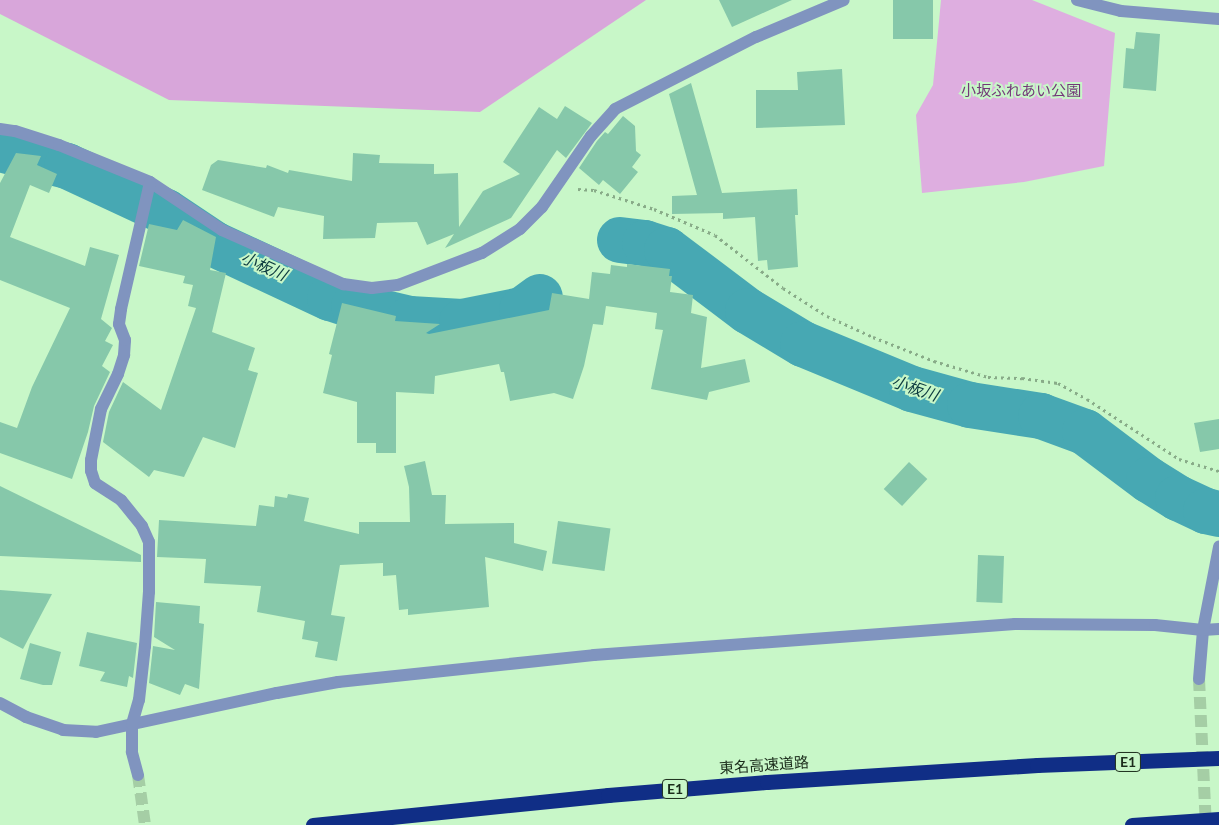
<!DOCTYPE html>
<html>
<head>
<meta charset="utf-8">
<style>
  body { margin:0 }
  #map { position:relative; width:1219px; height:825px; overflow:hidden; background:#c8f7c8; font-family:Lato,"Noto Sans JP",sans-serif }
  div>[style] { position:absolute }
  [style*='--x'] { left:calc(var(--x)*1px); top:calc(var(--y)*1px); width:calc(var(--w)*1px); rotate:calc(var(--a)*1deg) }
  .green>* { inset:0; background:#deaee0 }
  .forest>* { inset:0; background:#d8a6da }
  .river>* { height:46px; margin:-23px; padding:0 23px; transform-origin:23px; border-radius:23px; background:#47a8b3 }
  .building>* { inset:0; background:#86c8aa; transform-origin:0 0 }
  .minor-tunnel>* { height:12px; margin-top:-6px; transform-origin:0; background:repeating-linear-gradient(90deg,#a5cea5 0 12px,transparent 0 18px) }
  .path>* { height:3px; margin-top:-1.5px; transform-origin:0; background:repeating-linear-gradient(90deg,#88ab88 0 2.5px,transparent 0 6.5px) }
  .minor>* { height:12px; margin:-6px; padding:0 6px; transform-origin:6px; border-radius:6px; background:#8094bf }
  .highway>* { height:15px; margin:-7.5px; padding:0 7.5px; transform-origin:7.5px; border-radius:7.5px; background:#102e86 }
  span { translate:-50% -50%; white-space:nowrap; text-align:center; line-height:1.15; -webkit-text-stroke:4px #c8f7c8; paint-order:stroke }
  .shield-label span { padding:1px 4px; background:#c8f7c8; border:1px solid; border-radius:4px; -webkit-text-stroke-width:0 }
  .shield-label { font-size:14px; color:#1b2c1b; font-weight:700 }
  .park-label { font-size:15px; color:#733878 }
  .street-label { font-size:15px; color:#1b2c1b }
  .water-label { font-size:16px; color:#0c3a3f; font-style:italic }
</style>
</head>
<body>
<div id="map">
  <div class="green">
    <i style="clip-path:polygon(941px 0,1032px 0,1115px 33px,1104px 166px,1024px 182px,922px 193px,916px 115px,933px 85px)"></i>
  </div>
  <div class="forest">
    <i style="clip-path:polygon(0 0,646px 0,480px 112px,169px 100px,0 14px)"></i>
  </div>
  <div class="river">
    <i style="--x:0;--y:149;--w:69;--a:14.2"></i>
    <i style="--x:67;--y:166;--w:109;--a:24.9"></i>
    <i style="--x:166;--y:212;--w:58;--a:33.7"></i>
    <i style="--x:214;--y:244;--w:128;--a:25"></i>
    <i style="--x:330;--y:298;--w:25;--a:18"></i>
    <i style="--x:354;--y:306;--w:57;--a:13.1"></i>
    <i style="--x:410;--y:319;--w:52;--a:3.3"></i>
    <i style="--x:462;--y:322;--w:61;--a:-11.3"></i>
    <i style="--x:522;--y:310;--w:22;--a:-36"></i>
    <i style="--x:620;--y:240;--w:25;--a:7"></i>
    <i style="--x:645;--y:243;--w:23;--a:18"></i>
    <i style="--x:667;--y:250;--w:101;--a:37"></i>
    <i style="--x:748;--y:311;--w:64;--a:31"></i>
    <i style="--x:803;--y:344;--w:118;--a:22.4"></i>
    <i style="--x:912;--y:389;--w:60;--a:15.4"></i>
    <i style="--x:970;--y:405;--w:72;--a:8.8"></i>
    <i style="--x:1041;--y:416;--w:47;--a:20"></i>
    <i style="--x:1085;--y:432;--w:80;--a:36.9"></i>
    <i style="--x:1149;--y:480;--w:34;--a:32"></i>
    <i style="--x:1178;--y:498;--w:31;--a:25"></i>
    <i style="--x:1206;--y:511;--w:13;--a:13"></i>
  </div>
  <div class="building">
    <i style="clip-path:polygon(719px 0,792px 0,732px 27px)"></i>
    <i style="left:893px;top:0;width:40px;height:39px"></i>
    <i style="clip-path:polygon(1136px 32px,1160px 34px,1156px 91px,1123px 88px,1126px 48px,1134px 49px)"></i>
    <i style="clip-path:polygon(842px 69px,845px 125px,756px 128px,756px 90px,798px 90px,797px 72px)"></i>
    <i style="clip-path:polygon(691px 83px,722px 193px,797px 189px,798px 215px,795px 215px,798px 267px,768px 270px,767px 260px,758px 261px,755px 217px,723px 219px,723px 213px,672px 214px,672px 196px,697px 195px,669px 94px)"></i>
    <i style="clip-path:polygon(565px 106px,592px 123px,566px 158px,557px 150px,511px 218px,445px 248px,454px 234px,427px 245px,417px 222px,377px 223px,375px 238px,323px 239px,324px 216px,278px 207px,274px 217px,202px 190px,211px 165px,218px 160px,266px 168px,267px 165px,288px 173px,289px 170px,352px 181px,353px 153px,380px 155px,379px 163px,434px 164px,434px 174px,458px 173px,459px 227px,483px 191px,520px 174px,503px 162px,539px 107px,557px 119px)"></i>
    <i style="clip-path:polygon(623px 116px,635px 126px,636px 151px,641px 155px,632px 167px,638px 172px,620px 194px,603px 180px,599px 185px,579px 168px,597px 141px,605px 132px,608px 134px)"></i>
    <i style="clip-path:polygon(16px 153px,41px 156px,37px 165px,57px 174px,49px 193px,30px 185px,10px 237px,85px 266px,90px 247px,119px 255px,101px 319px,112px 328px,105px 341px,113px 345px,102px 366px,110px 372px,94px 406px,88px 432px,72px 479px,0 453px,0 422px,17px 428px,32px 387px,70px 308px,0 280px,0 183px)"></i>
    <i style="clip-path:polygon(183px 220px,216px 237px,210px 270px,226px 273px,212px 332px,255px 348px,248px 370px,258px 373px,235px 448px,203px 437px,184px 477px,154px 470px,149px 477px,103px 442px,109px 412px,123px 382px,161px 410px,196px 308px,188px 306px,193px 285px,183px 283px,185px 276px,139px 266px,149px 224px,177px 230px)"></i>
    <i style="clip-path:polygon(627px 264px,670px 269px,669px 276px,672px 276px,670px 292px,693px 295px,691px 313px,707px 317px,701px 368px,745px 359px,750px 382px,709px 392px,707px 400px,651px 389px,663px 330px,655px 329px,657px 313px,606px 306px,603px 325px,593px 324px,584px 366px,573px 399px,554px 393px,510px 401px,504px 372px,501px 372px,499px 364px,435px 376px,434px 394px,396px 392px,396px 453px,376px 453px,376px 443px,357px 443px,357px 402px,323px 393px,332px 355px,329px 354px,342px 303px,396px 316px,395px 321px,440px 324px,426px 333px,429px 334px,549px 310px,552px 293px,589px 299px,592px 272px,610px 274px,611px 265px,627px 267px)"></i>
    <i style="clip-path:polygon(1219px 419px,1219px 449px,1200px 452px,1194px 423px)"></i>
    <i style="clip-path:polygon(425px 461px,432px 495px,446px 495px,445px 524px,514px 523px,514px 543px,547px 551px,543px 571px,485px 557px,489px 607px,408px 615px,408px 609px,399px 610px,396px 575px,383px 576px,383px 563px,340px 565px,331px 615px,345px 617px,337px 661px,315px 657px,318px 642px,302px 639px,305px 621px,257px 612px,261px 586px,204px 583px,206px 559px,157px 557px,159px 520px,256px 526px,259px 505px,274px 507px,275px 496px,287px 498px,288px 494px,309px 498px,304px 521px,359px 534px,359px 522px,410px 522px,409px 487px,404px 466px)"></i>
    <i style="left:909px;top:462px;width:25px;height:37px;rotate:43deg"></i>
    <i style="clip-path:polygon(0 486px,141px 555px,141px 562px,0 556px)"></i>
    <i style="left:558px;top:521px;width:53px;height:43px;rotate:8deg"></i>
    <i style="left:978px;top:555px;width:26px;height:47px;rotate:2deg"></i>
    <i style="clip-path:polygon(0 590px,52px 594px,23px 649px,0 637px)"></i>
    <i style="clip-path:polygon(156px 602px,200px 606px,199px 623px,204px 624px,199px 689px,185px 684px,180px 695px,149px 683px,153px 646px,175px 650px,154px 637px)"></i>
    <i style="clip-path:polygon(87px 632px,137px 643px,133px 678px,129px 676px,127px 687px,100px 681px,105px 672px,79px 666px)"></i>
    <i style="clip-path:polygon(30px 643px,61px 652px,52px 685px,43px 685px,20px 679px)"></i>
  </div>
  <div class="minor-tunnel">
    <i style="--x:1199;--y:679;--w:146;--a:87.3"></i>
    <i style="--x:138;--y:775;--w:50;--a:82"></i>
  </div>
  <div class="path">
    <i style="--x:578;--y:189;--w:16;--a:4"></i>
    <i style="--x:594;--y:190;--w:63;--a:17.6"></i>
    <i style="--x:654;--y:209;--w:66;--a:23.1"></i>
    <i style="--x:715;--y:235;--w:86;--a:37.9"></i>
    <i style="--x:783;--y:288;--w:52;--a:32.5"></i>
    <i style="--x:827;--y:316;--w:51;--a:24.5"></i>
    <i style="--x:873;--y:337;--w:66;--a:21.5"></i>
    <i style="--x:934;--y:361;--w:56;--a:16.5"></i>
    <i style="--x:988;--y:377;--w:34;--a:2"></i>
    <i style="--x:1022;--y:378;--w:36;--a:8"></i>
    <i style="--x:1058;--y:383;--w:33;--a:29"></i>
    <i style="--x:1087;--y:399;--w:110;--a:33.1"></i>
    <i style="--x:1179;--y:459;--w:42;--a:16.7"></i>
  </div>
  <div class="minor">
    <i style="--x:1077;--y:0;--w:45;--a:14"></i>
    <i style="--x:1121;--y:11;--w:98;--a:4.7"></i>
    <i style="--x:0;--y:129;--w:15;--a:8"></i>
    <i style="--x:15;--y:131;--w:46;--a:17.7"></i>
    <i style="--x:59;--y:145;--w:98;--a:22.1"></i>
    <i style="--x:150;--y:182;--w:87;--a:33.7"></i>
    <i style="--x:222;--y:230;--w:133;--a:24.1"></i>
    <i style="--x:343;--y:284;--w:29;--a:8"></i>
    <i style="--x:372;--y:288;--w:26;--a:-7"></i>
    <i style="--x:398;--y:285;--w:90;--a:-20.9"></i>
    <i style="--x:482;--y:253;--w:45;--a:-32.3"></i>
    <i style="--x:520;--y:229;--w:31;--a:-45"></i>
    <i style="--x:542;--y:207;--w:86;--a:-55.4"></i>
    <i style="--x:591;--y:136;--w:36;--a:-48"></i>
    <i style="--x:615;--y:109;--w:158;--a:-27.1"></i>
    <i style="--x:756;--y:37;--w:95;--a:-22.8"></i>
    <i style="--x:1199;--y:679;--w:49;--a:-85.3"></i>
    <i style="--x:1203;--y:630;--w:16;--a:-4"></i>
    <i style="--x:0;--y:703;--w:30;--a:28"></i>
    <i style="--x:26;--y:717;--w:39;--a:19"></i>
    <i style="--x:63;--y:730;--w:33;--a:3"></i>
    <i style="--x:96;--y:732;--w:185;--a:-12.2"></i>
    <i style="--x:277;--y:693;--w:62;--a:-10.2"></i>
    <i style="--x:338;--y:682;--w:257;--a:-6"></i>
    <i style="--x:594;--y:655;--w:422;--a:-4.2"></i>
    <i style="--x:1015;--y:624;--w:140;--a:0.4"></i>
    <i style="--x:1155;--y:625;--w:48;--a:5.9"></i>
    <i style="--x:1203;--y:630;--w:85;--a:-79.1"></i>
    <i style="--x:138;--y:775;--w:24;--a:-105"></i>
    <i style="--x:132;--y:752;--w:28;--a:-90"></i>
    <i style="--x:132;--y:724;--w:25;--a:-74"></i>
    <i style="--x:139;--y:700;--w:54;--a:-83.7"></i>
    <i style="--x:145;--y:646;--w:54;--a:-85.8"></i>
    <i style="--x:149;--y:592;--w:50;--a:-90"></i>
    <i style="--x:149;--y:542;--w:17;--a:-114"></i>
    <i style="--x:142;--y:526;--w:33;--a:-129"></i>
    <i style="--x:121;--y:500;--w:31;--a:-147"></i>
    <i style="--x:95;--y:483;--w:13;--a:-108"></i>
    <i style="--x:91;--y:471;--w:11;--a:-90"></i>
    <i style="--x:91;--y:460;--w:52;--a:-78.9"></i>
    <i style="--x:101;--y:409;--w:39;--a:-64"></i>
    <i style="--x:118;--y:374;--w:20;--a:-72"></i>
    <i style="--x:124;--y:355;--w:15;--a:-86"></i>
    <i style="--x:125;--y:340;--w:17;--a:-111"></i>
    <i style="--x:119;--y:324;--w:15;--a:-82"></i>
    <i style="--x:121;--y:309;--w:130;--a:-77.1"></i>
  </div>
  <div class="highway">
    <i style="--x:313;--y:825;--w:297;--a:-5.8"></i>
    <i style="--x:608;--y:795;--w:160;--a:-4.7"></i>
    <i style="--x:767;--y:782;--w:271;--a:-3.6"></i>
    <i style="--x:1037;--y:765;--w:182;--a:-2.2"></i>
    <i style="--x:1132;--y:825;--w:87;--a:-3.9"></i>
  </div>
  <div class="shield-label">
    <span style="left:1128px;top:762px">E1</span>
    <span style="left:675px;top:789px">E1</span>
  </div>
  <div class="park-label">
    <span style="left:1021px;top:91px">小坂ふれあい公園</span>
  </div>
  <div class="street-label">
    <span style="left:764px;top:765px;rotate:-4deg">東名高速道路</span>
  </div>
  <div class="water-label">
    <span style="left:264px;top:266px;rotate:24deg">小板川</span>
    <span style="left:915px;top:388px;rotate:19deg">小板川</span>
  </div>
</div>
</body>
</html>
